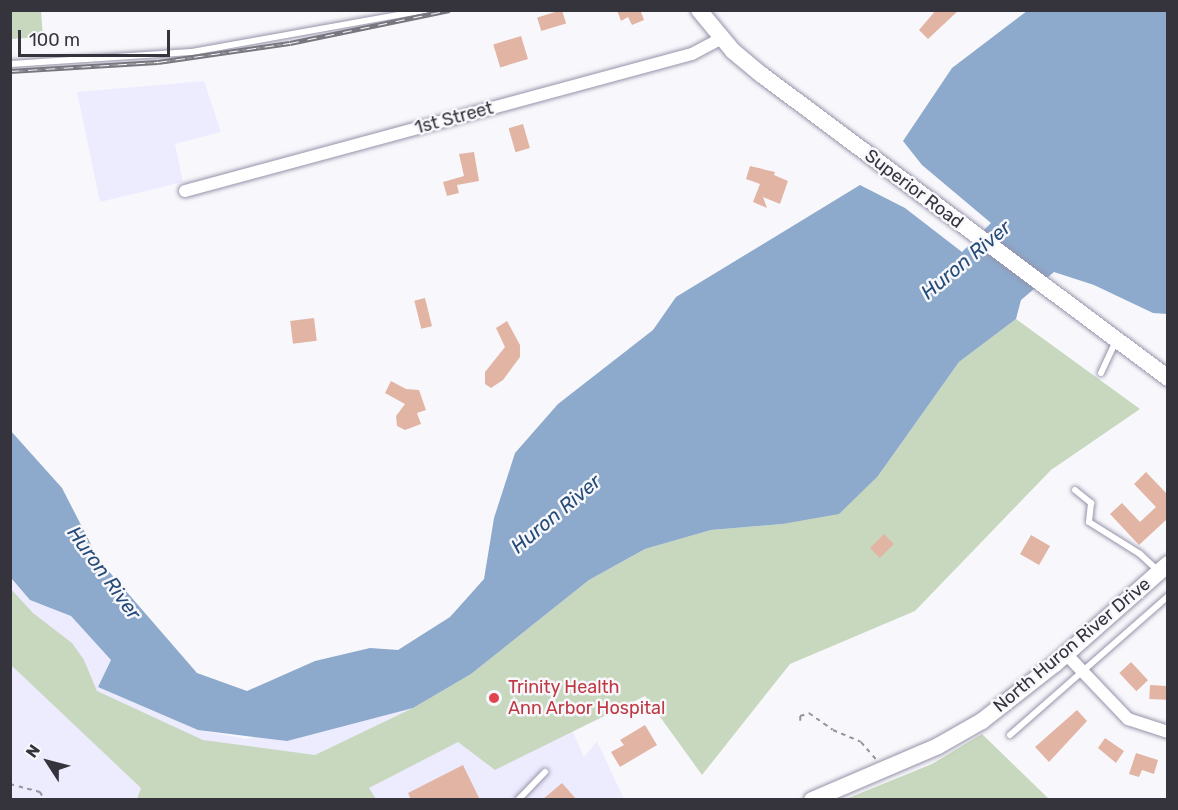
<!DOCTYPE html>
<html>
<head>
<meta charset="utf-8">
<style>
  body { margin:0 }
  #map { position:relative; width:1178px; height:810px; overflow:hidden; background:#f8f8fc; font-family:Rubik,sans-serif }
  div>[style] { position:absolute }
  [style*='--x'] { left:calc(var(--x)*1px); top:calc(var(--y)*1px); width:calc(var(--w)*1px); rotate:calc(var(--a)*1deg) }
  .built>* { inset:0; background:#edebfe }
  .green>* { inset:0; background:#c8d8bf }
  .water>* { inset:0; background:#8da9cb }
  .building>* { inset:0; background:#e2b4a4; transform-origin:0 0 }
  .path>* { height:1.5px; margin-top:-0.75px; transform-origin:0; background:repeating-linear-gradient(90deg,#95959b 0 4.5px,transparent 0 9px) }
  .roads { filter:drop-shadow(0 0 2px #9693a9) drop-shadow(0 0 2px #9693a9) }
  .service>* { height:6px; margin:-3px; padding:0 3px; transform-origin:3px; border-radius:3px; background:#fff }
  .minor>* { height:12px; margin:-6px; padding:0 6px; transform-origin:6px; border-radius:6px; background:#fff }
  .secondary>* { height:16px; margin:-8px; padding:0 8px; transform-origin:8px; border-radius:8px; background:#fff }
  .rail>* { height:5px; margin-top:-2.5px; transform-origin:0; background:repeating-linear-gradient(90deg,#f8f8fc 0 9px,#78777f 0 18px); box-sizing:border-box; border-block:2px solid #78777f }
  .dots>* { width:16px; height:16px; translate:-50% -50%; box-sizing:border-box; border:3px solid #f8f8fc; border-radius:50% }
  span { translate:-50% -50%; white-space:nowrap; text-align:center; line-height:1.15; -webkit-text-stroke:5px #f8f8fc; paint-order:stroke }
  .street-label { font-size:18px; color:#35343d }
  .health-label { font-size:18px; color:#be3a42 }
  .left { translate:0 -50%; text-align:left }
  .water-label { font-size:20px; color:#254c79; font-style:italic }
  .frame { position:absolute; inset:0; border:12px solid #35343d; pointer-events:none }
  .north { position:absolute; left:18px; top:732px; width:60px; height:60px; -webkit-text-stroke:4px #f8f8fc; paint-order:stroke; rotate:306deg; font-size:16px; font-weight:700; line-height:24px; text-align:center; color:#35343d }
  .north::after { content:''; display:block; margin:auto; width:21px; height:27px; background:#35343d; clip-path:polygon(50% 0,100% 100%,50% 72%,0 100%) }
  .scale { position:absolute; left:18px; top:30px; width:152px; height:27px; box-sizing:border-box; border:3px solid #35343d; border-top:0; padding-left:8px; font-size:18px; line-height:21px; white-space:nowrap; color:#35343d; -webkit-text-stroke:4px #f8f8fc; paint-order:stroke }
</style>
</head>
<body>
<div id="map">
  <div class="built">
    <i style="clip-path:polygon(204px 81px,221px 132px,175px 144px,183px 182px,100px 202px,77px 92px)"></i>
    <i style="clip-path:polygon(10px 578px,30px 600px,71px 616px,111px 660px,98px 687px,198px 730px,247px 739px,471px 674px,527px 629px,584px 757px,597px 741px,624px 799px,11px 799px)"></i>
  </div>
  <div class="green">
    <i style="clip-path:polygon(11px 10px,41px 11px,43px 37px,11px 39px)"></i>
    <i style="clip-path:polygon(1016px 319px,1140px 409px,1051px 470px,915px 611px,790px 664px,702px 775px,645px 696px,495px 770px,458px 742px,369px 788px,376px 799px,137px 799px,141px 788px,11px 665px,10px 588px,33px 613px,72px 643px,84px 660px,97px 691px,203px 740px,315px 755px,413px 708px,471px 674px,589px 580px,645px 549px,711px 530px,782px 524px,878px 476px,959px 362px)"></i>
    <i style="clip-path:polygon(982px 734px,1049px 799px,846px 799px,932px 764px)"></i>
  </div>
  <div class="water">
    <i style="clip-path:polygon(1027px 11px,1167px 11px,1167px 314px,1153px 313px,1094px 285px,1054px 272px,1021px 300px,1016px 319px,959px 362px,878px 476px,839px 514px,782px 524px,711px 530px,645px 549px,589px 580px,471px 674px,413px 708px,287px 741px,198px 730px,98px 687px,111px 660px,71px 616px,30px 600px,11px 578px,10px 430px,62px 488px,99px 560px,197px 673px,247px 691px,315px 661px,370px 648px,398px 650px,450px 617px,484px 579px,494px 518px,515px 453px,558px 404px,653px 330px,676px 297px,860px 185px,905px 208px,962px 252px,991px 223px,922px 165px,903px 141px,952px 68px)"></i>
  </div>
  <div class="building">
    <i style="left:562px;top:10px;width:14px;height:26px;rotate:73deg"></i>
    <i style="clip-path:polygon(617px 10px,645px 10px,641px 12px,644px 20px,632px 25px,628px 17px,621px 21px)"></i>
    <i style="clip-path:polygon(936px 10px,959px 10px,928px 39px,919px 30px)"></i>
    <i style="left:521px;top:36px;width:24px;height:29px;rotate:73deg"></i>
    <i style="left:523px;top:124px;width:25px;height:15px;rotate:74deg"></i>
    <i style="clip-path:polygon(474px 152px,479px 181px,457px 185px,459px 193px,447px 196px,443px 182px,464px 176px,459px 154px)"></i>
    <i style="clip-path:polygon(750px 166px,775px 172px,774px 175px,788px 181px,780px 204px,763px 197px,767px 208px,753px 202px,760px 184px,746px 179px)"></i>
    <i style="left:425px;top:298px;width:29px;height:11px;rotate:76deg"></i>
    <i style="left:314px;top:318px;width:23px;height:24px;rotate:83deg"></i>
    <i style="clip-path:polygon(507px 321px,520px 345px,520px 357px,503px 380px,491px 388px,485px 384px,485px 372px,505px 347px,496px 328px)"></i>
    <i style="clip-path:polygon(391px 381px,406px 389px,419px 390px,426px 410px,417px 413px,421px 424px,405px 430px,397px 426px,396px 416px,405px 404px,385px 393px)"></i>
    <i style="clip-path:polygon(1146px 472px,1167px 494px,1167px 519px,1139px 545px,1110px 514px,1122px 503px,1140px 522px,1156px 507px,1134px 484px)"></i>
    <i style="left:884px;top:534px;width:14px;height:20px;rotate:45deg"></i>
    <i style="left:1031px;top:535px;width:22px;height:22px;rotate:30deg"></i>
    <i style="left:1131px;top:662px;width:25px;height:16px;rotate:47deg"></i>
    <i style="left:1150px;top:685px;width:17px;height:14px;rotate:3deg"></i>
    <i style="clip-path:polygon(1077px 710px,1087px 721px,1049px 762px,1035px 747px)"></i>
    <i style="clip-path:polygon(645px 725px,657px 745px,620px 767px,611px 752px,624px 745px,620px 740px)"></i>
    <i style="clip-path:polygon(1105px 738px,1124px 751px,1116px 763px,1098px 748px)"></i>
    <i style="clip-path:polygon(1136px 753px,1158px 760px,1154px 774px,1142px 770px,1139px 777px,1129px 774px)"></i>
    <i style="clip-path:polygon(463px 765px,480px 800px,411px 800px,408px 793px)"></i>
    <i style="clip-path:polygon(562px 783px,577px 800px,542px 800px)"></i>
  </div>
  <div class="path">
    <i style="--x:800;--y:721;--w:5;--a:-90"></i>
    <i style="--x:800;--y:716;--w:9;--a:-18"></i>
    <i style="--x:809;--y:713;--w:29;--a:35"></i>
    <i style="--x:833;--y:730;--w:30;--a:23"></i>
    <i style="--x:861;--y:742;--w:23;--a:49"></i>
    <i style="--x:10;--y:784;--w:31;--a:15"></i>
    <i style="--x:40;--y:792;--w:9;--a:58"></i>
  </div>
  <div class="roads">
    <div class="service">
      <i style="--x:10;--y:64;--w:182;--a:-3.8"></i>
      <i style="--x:192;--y:52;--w:238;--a:-10.2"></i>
      <i style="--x:1101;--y:373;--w:35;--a:-65"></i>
      <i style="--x:1075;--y:490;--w:21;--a:39"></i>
      <i style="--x:1091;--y:503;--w:19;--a:96"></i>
      <i style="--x:1089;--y:522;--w:60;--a:32.1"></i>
      <i style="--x:1140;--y:554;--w:25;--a:43"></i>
      <i style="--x:1010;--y:735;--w:210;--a:-41.3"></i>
      <i style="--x:518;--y:800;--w:39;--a:-46"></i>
    </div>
    <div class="minor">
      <i style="--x:185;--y:191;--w:525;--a:-15.12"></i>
      <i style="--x:692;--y:54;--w:34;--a:-28"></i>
      <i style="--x:1066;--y:654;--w:90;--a:46.4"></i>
      <i style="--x:1128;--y:719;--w:42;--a:18"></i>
    </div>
    <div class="secondary">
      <i style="--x:699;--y:10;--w:53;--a:50.3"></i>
      <i style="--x:733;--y:51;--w:38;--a:40"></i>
      <i style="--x:762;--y:75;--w:507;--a:36.73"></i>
      <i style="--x:812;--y:800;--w:137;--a:-23.2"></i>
      <i style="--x:938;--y:746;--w:51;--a:-29.6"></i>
      <i style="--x:982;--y:721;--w:93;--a:-38"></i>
      <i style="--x:1055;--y:664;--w:151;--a:-41.5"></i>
    </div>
  </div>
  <div class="rail">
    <i style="--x:10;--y:71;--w:148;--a:-3.5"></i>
    <i style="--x:158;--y:62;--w:133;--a:-8.2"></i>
    <i style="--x:290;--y:43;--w:163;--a:-11.7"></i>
  </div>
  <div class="dots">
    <i style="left:494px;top:698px;background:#e0444e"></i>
  </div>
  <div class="street-label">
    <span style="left:454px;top:118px;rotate:-15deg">1st Street</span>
    <span style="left:914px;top:189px;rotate:37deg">Superior Road</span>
    <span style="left:1072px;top:645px;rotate:-40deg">North Huron River Drive</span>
  </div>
  <div class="health-label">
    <span class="left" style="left:508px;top:698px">Trinity Health<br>Ann Arbor Hospital</span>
  </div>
  <div class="water-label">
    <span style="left:966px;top:260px;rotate:-40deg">Huron River</span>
    <span style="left:556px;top:514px;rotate:-40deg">Huron River</span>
    <span style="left:104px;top:573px;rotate:54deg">Huron River</span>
  </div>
  <div class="frame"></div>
  <div class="north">N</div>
  <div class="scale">100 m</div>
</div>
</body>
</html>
